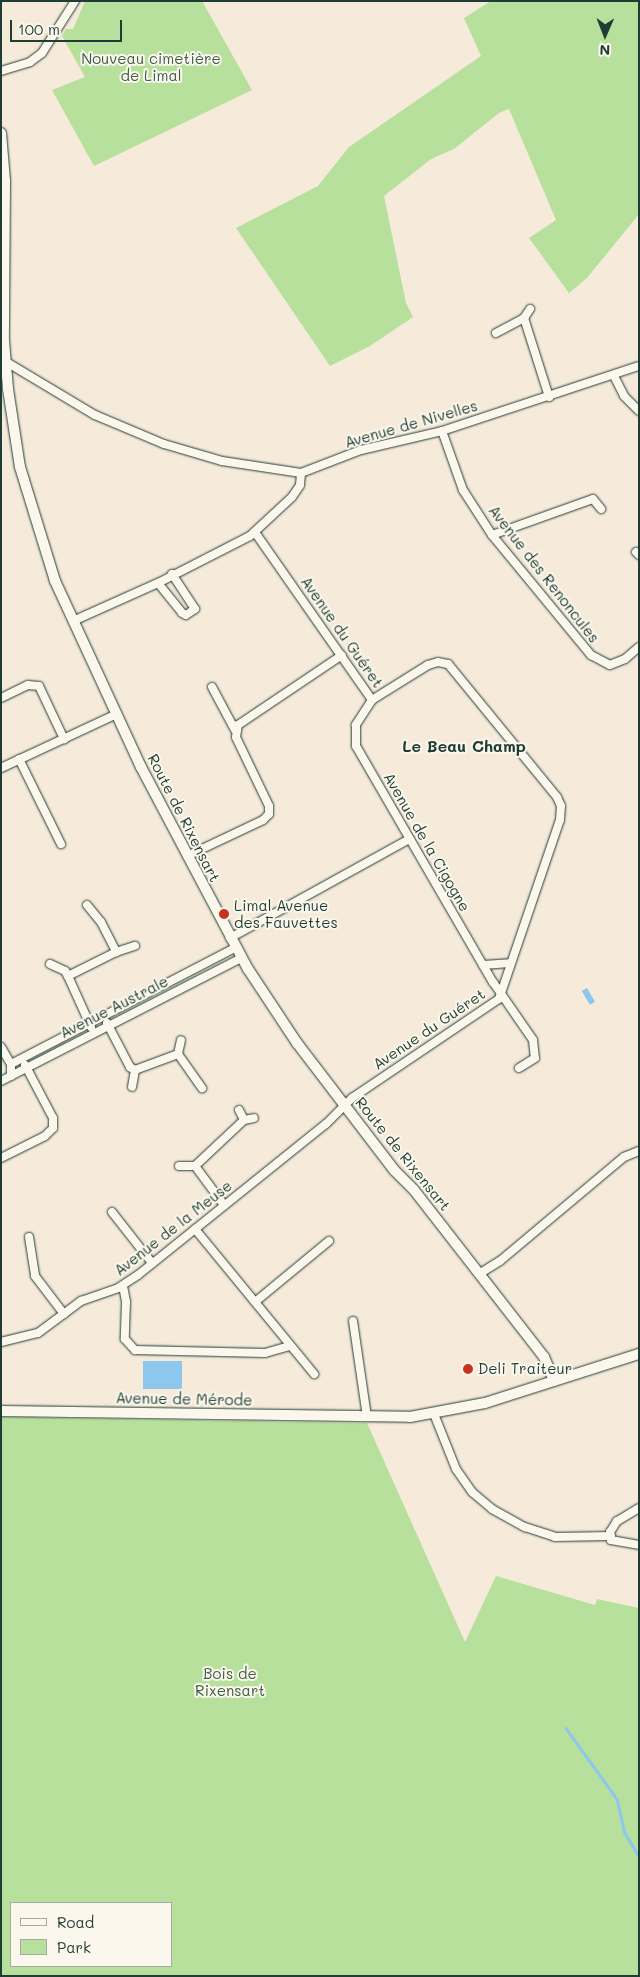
<!DOCTYPE html>
<html>
<head>
<meta charset="utf-8">
<style>
  body { margin:0 }
  #map { position:relative; width:640px; height:1977px; overflow:hidden; background:#f6eada; font-family:Mali,sans-serif }
  div>[style] { position:absolute }
  [style*='--x'] { left:calc(var(--x)*1px); top:calc(var(--y)*1px); width:calc(var(--w)*1px); rotate:calc(var(--a)*1deg) }
  .green>* { inset:0; background:#b7e09c }
  .water>* { inset:0; background:#8dc7ed; transform-origin:0 0 }
  .stream>* { height:2.5px; margin:-1.25px; padding:0 1.25px; transform-origin:1.25px; border-radius:1.25px; background:#8dc7ed }
  .roads { filter:drop-shadow(0 0 1px #1f3d34) drop-shadow(0 0 1px #1f3d34) }
  .minor>* { height:8px; margin:-4px; padding:0 4px; transform-origin:4px; border-radius:4px; background:#fbf7ec }
  .tertiary>* { height:10px; margin:-5px; padding:0 5px; transform-origin:5px; border-radius:5px; background:#fbf7ec }
  .dots>* { width:14px; height:14px; translate:-50% -50%; box-sizing:border-box; border:2px solid #fbf7ec; border-radius:50% }
  span { translate:-50% -50%; white-space:nowrap; text-align:center; line-height:1.15; -webkit-text-stroke:4px #fbf7ec; paint-order:stroke }
  .park-label { font-size:15px; color:#3d5e49 }
  .street-label { font-size:15px; color:#1f3d34 }
  .poi-label { font-size:15px; color:#1f3d34 }
  .left { translate:0 -50%; text-align:left }
  .neighbourhood-label { font-size:16px; color:#1f3d34; font-weight:700 }
  .frame { position:absolute; inset:0; border:2px solid #1f3d34; pointer-events:none }
  .legend { position:absolute; left:10px; top:1902px; width:162px; height:65px; box-sizing:border-box; background:#fbf7ec; border:1px solid #a3ada2; margin:0; padding:6px 9px; list-style:none; font-size:15px; color:#1f3d34 }
  .legend li { display:flex; align-items:center; gap:10px; height:25px }
  .legend b { width:25px; border:1px solid #a3ada2 }
  .north { position:absolute; left:580px; top:10px; width:50px; height:50px; -webkit-text-stroke:4px #fbf7ec; paint-order:stroke; rotate:181deg; font-size:14px; font-weight:700; line-height:20px; text-align:center; color:#1f3d34 }
  .north::after { content:''; display:block; margin:auto; width:18px; height:22px; background:#1f3d34; clip-path:polygon(50% 0,100% 100%,50% 72%,0 100%) }
  .scale { position:absolute; left:10px; top:20px; width:112px; height:22px; box-sizing:border-box; border:2px solid #1f3d34; border-top:0; padding-left:6px; font-size:15px; line-height:18px; white-space:nowrap; color:#1f3d34; -webkit-text-stroke:4px #fbf7ec; paint-order:stroke }
</style>
</head>
<body>
<div id="map">
  <div class="green">
    <i style="clip-path:polygon(85px 1px,202px 1px,252px 90px,94px 166px,52px 90px,85px 77px,62px 36px,66px 29px,73px 29px)"></i>
    <i style="clip-path:polygon(491px 1px,639px 1px,639px 214px,587px 278px,569px 293px,529px 238px,556px 220px,509px 109px,499px 113px,454px 149px,431px 159px,384px 196px,406px 303px,413px 317px,370px 346px,330px 366px,236px 228px,318px 186px,349px 147px,481px 56px,464px 18px)"></i>
    <i style="clip-path:polygon(evenodd,1px 1417px,367px 1423px,465px 1642px,496px 1576px,595px 1605px,597px 1599px,639px 1608px,639px 1976px,1px 1976px,1px 1417px,171px 1903px,171px 1966px,11px 1966px,11px 1903px,171px 1903px)"></i>
  </div>
  <div class="water">
    <i style="left:587px;top:988px;width:16px;height:6px;rotate:60deg"></i>
    <i style="left:143px;top:1361px;width:39px;height:28px"></i>
  </div>
  <div class="stream">
    <i style="--x:566;--y:1728;--w:87;--a:54.3"></i>
    <i style="--x:617;--y:1799;--w:35;--a:77"></i>
    <i style="--x:625;--y:1833;--w:27;--a:59"></i>
  </div>
  <div class="roads">
    <div class="minor">
      <i style="--x:1;--y:71;--w:30;--a:-17"></i>
      <i style="--x:30;--y:62;--w:15;--a:-37"></i>
      <i style="--x:42;--y:53;--w:62;--a:-57.6"></i>
      <i style="--x:524;--y:318;--w:83;--a:72.4"></i>
      <i style="--x:496;--y:333;--w:32;--a:-28"></i>
      <i style="--x:524;--y:318;--w:11;--a:-56"></i>
      <i style="--x:3;--y:360;--w:107;--a:30.9"></i>
      <i style="--x:95;--y:415;--w:75;--a:22.8"></i>
      <i style="--x:164;--y:444;--w:60;--a:16.3"></i>
      <i style="--x:222;--y:461;--w:80;--a:8.6"></i>
      <i style="--x:301;--y:473;--w:64;--a:-21"></i>
      <i style="--x:361;--y:450;--w:83;--a:-13.2"></i>
      <i style="--x:442;--y:431;--w:207;--a:-18.3"></i>
      <i style="--x:614;--y:376;--w:22;--a:63"></i>
      <i style="--x:624;--y:396;--w:21;--a:45"></i>
      <i style="--x:442;--y:431;--w:63;--a:70.4"></i>
      <i style="--x:463;--y:490;--w:54;--a:57.2"></i>
      <i style="--x:492;--y:535;--w:156;--a:50.5"></i>
      <i style="--x:591;--y:655;--w:21;--a:28"></i>
      <i style="--x:610;--y:665;--w:16;--a:-22"></i>
      <i style="--x:625;--y:659;--w:18;--a:-41"></i>
      <i style="--x:492;--y:535;--w:107;--a:-19.6"></i>
      <i style="--x:593;--y:499;--w:13;--a:51"></i>
      <i style="--x:636;--y:552;--w:4;--a:45"></i>
      <i style="--x:158;--y:583;--w:38;--a:51"></i>
      <i style="--x:182;--y:613;--w:4;--a:27"></i>
      <i style="--x:186;--y:615;--w:11;--a:-34"></i>
      <i style="--x:195;--y:609;--w:42;--a:-123.3"></i>
      <i style="--x:73;--y:621;--w:93;--a:-24.1"></i>
      <i style="--x:158;--y:583;--w:103;--a:-27.1"></i>
      <i style="--x:250;--y:536;--w:57;--a:-42.9"></i>
      <i style="--x:292;--y:497;--w:14;--a:-56"></i>
      <i style="--x:300;--y:485;--w:12;--a:-85"></i>
      <i style="--x:212;--y:687;--w:49;--a:61.9"></i>
      <i style="--x:1;--y:698;--w:30;--a:-26"></i>
      <i style="--x:28;--y:685;--w:11;--a:5"></i>
      <i style="--x:39;--y:686;--w:59;--a:64.7"></i>
      <i style="--x:372;--y:700;--w:30;--a:123"></i>
      <i style="--x:356;--y:725;--w:21;--a:90"></i>
      <i style="--x:356;--y:746;--w:273;--a:59.9"></i>
      <i style="--x:493;--y:982;--w:70;--a:55.4"></i>
      <i style="--x:533;--y:1040;--w:18;--a:84"></i>
      <i style="--x:535;--y:1058;--w:19;--a:148"></i>
      <i style="--x:19;--y:759;--w:95;--a:63.7"></i>
      <i style="--x:1;--y:768;--w:128;--a:-25"></i>
      <i style="--x:187;--y:856;--w:84;--a:-25.3"></i>
      <i style="--x:263;--y:820;--w:8;--a:-45"></i>
      <i style="--x:269;--y:814;--w:8;--a:-90"></i>
      <i style="--x:269;--y:806;--w:76;--a:-115.6"></i>
      <i style="--x:236;--y:737;--w:12;--a:-81"></i>
      <i style="--x:238;--y:725;--w:125;--a:-33.9"></i>
      <i style="--x:87;--y:905;--w:22;--a:51"></i>
      <i style="--x:101;--y:922;--w:34;--a:63"></i>
      <i style="--x:116;--y:952;--w:54;--a:153.4"></i>
      <i style="--x:68;--y:976;--w:56;--a:65.7"></i>
      <i style="--x:230;--y:938;--w:205;--a:-28.9"></i>
      <i style="--x:116;--y:952;--w:20;--a:-18"></i>
      <i style="--x:50;--y:964;--w:17;--a:25"></i>
      <i style="--x:65;--y:971;--w:6;--a:59"></i>
      <i style="--x:483;--y:965;--w:27;--a:-4"></i>
      <i style="--x:107;--y:1023;--w:50;--a:62.4"></i>
      <i style="--x:130;--y:1067;--w:6;--a:31"></i>
      <i style="--x:135;--y:1070;--w:17;--a:100"></i>
      <i style="--x:1;--y:1047;--w:20;--a:60"></i>
      <i style="--x:11;--y:1064;--w:12;--a:90"></i>
      <i style="--x:178;--y:1054;--w:14;--a:-78"></i>
      <i style="--x:11;--y:1064;--w:252;--a:-27.4"></i>
      <i style="--x:135;--y:1070;--w:46;--a:-20.4"></i>
      <i style="--x:178;--y:1054;--w:42;--a:54.8"></i>
      <i style="--x:1;--y:1081;--w:270;--a:-27.1"></i>
      <i style="--x:239;--y:1110;--w:11;--a:63"></i>
      <i style="--x:1;--y:1158;--w:49;--a:-26.6"></i>
      <i style="--x:45;--y:1136;--w:11;--a:-45"></i>
      <i style="--x:53;--y:1128;--w:10;--a:-90"></i>
      <i style="--x:53;--y:1118;--w:60;--a:-117.8"></i>
      <i style="--x:179;--y:1166;--w:16;--a:0"></i>
      <i style="--x:224;--y:1205;--w:49;--a:-126.6"></i>
      <i style="--x:195;--y:1166;--w:67;--a:-43.2"></i>
      <i style="--x:244;--y:1120;--w:10;--a:-11"></i>
      <i style="--x:112;--y:1212;--w:65;--a:51.9"></i>
      <i style="--x:195;--y:1229;--w:188;--a:50.6"></i>
      <i style="--x:29;--y:1237;--w:39;--a:81"></i>
      <i style="--x:35;--y:1276;--w:48;--a:52.7"></i>
      <i style="--x:479;--y:1274;--w:25;--a:-32"></i>
      <i style="--x:500;--y:1261;--w:162;--a:-40"></i>
      <i style="--x:624;--y:1157;--w:16;--a:-22"></i>
      <i style="--x:123;--y:1286;--w:16;--a:79"></i>
      <i style="--x:126;--y:1302;--w:37;--a:92"></i>
      <i style="--x:125;--y:1339;--w:15;--a:48"></i>
      <i style="--x:135;--y:1350;--w:130;--a:1.3"></i>
      <i style="--x:265;--y:1353;--w:26;--a:-16"></i>
      <i style="--x:255;--y:1302;--w:96;--a:-39.5"></i>
      <i style="--x:353;--y:1321;--w:97;--a:81.7"></i>
      <i style="--x:1;--y:1342;--w:38;--a:-14"></i>
      <i style="--x:38;--y:1333;--w:54;--a:-36.7"></i>
      <i style="--x:81;--y:1301;--w:39;--a:-19"></i>
      <i style="--x:118;--y:1288;--w:24;--a:-33"></i>
      <i style="--x:138;--y:1275;--w:241;--a:-38.8"></i>
      <i style="--x:326;--y:1124;--w:37;--a:-45"></i>
      <i style="--x:352;--y:1098;--w:177;--a:-34"></i>
      <i style="--x:499;--y:999;--w:189;--a:-71.2"></i>
      <i style="--x:560;--y:820;--w:14;--a:-86"></i>
      <i style="--x:561;--y:806;--w:10;--a:-114"></i>
      <i style="--x:557;--y:797;--w:172;--a:-129.3"></i>
      <i style="--x:448;--y:664;--w:10;--a:-169"></i>
      <i style="--x:438;--y:662;--w:10;--a:163"></i>
      <i style="--x:428;--y:665;--w:66;--a:148"></i>
      <i style="--x:372;--y:700;--w:205;--a:-124.9"></i>
      <i style="--x:434;--y:1414;--w:59;--a:68.2"></i>
      <i style="--x:456;--y:1469;--w:28;--a:55"></i>
      <i style="--x:472;--y:1492;--w:26;--a:40"></i>
      <i style="--x:492;--y:1509;--w:38;--a:29"></i>
      <i style="--x:525;--y:1527;--w:32;--a:18"></i>
      <i style="--x:555;--y:1537;--w:56;--a:-1"></i>
      <i style="--x:639;--y:1508;--w:26;--a:149"></i>
      <i style="--x:617;--y:1521;--w:13;--a:122"></i>
      <i style="--x:610;--y:1532;--w:8;--a:83"></i>
      <i style="--x:611;--y:1540;--w:28;--a:10"></i>
    </div>
    <div class="tertiary">
      <i style="--x:1;--y:133;--w:48;--a:85.2"></i>
      <i style="--x:5;--y:181;--w:160;--a:90.4"></i>
      <i style="--x:4;--y:341;--w:48;--a:85.2"></i>
      <i style="--x:8;--y:389;--w:79;--a:81.3"></i>
      <i style="--x:20;--y:467;--w:119;--a:72.9"></i>
      <i style="--x:55;--y:581;--w:205;--a:65.2"></i>
      <i style="--x:141;--y:767;--w:229;--a:62.1"></i>
      <i style="--x:248;--y:969;--w:89;--a:56.5"></i>
      <i style="--x:297;--y:1043;--w:160;--a:52.6"></i>
      <i style="--x:394;--y:1170;--w:28;--a:45"></i>
      <i style="--x:414;--y:1190;--w:212;--a:52.1"></i>
      <i style="--x:544;--y:1357;--w:26;--a:67"></i>
      <i style="--x:1;--y:1411;--w:409;--a:0.8"></i>
      <i style="--x:410;--y:1417;--w:76;--a:-10.6"></i>
      <i style="--x:485;--y:1403;--w:162;--a:-17.7"></i>
    </div>
  </div>
  <div class="dots">
    <i style="left:224px;top:914px;background:#c8321e"></i>
    <i style="left:468px;top:1369px;background:#c8321e"></i>
  </div>
  <div class="park-label">
    <span style="left:151px;top:67px">Nouveau cimetière<br>de Limal</span>
    <span style="left:230px;top:1682px">Bois de<br>Rixensart</span>
  </div>
  <div class="street-label">
    <span style="left:411px;top:424px;rotate:-16deg">Avenue de Nivelles</span>
    <span style="left:544px;top:574px;rotate:52deg">Avenue des Renoncules</span>
    <span style="left:342px;top:632px;rotate:55deg">Avenue du Guéret</span>
    <span style="left:184px;top:818px;rotate:63deg">Route de Rixensart</span>
    <span style="left:427px;top:842px;rotate:60deg">Avenue de la Cigogne</span>
    <span style="left:114px;top:1007px;rotate:-27deg">Avenue Australe</span>
    <span style="left:429px;top:1029px;rotate:-34deg">Avenue du Guéret</span>
    <span style="left:403px;top:1154px;rotate:51deg">Route de Rixensart</span>
    <span style="left:173px;top:1228px;rotate:-38deg">Avenue de la Meuse</span>
    <span style="left:184px;top:1399px;rotate:1deg">Avenue de Mérode</span>
  </div>
  <div class="poi-label">
    <span class="left" style="left:234px;top:914px">Limal Avenue<br>des Fauvettes</span>
    <span class="left" style="left:478px;top:1369px">Deli Traiteur</span>
  </div>
  <div class="neighbourhood-label">
    <span style="left:464px;top:746px">Le Beau Champ</span>
  </div>
  <div class="frame"></div>
  <ul class="legend">
  <li><b style="height:6px;background:#fbf7ec"></b>Road</li>
  <li><b style="height:14px;background:#b7e09c"></b>Park</li>
  </ul>
  <div class="north">N</div>
  <div class="scale">100 m</div>
</div>
</body>
</html>
